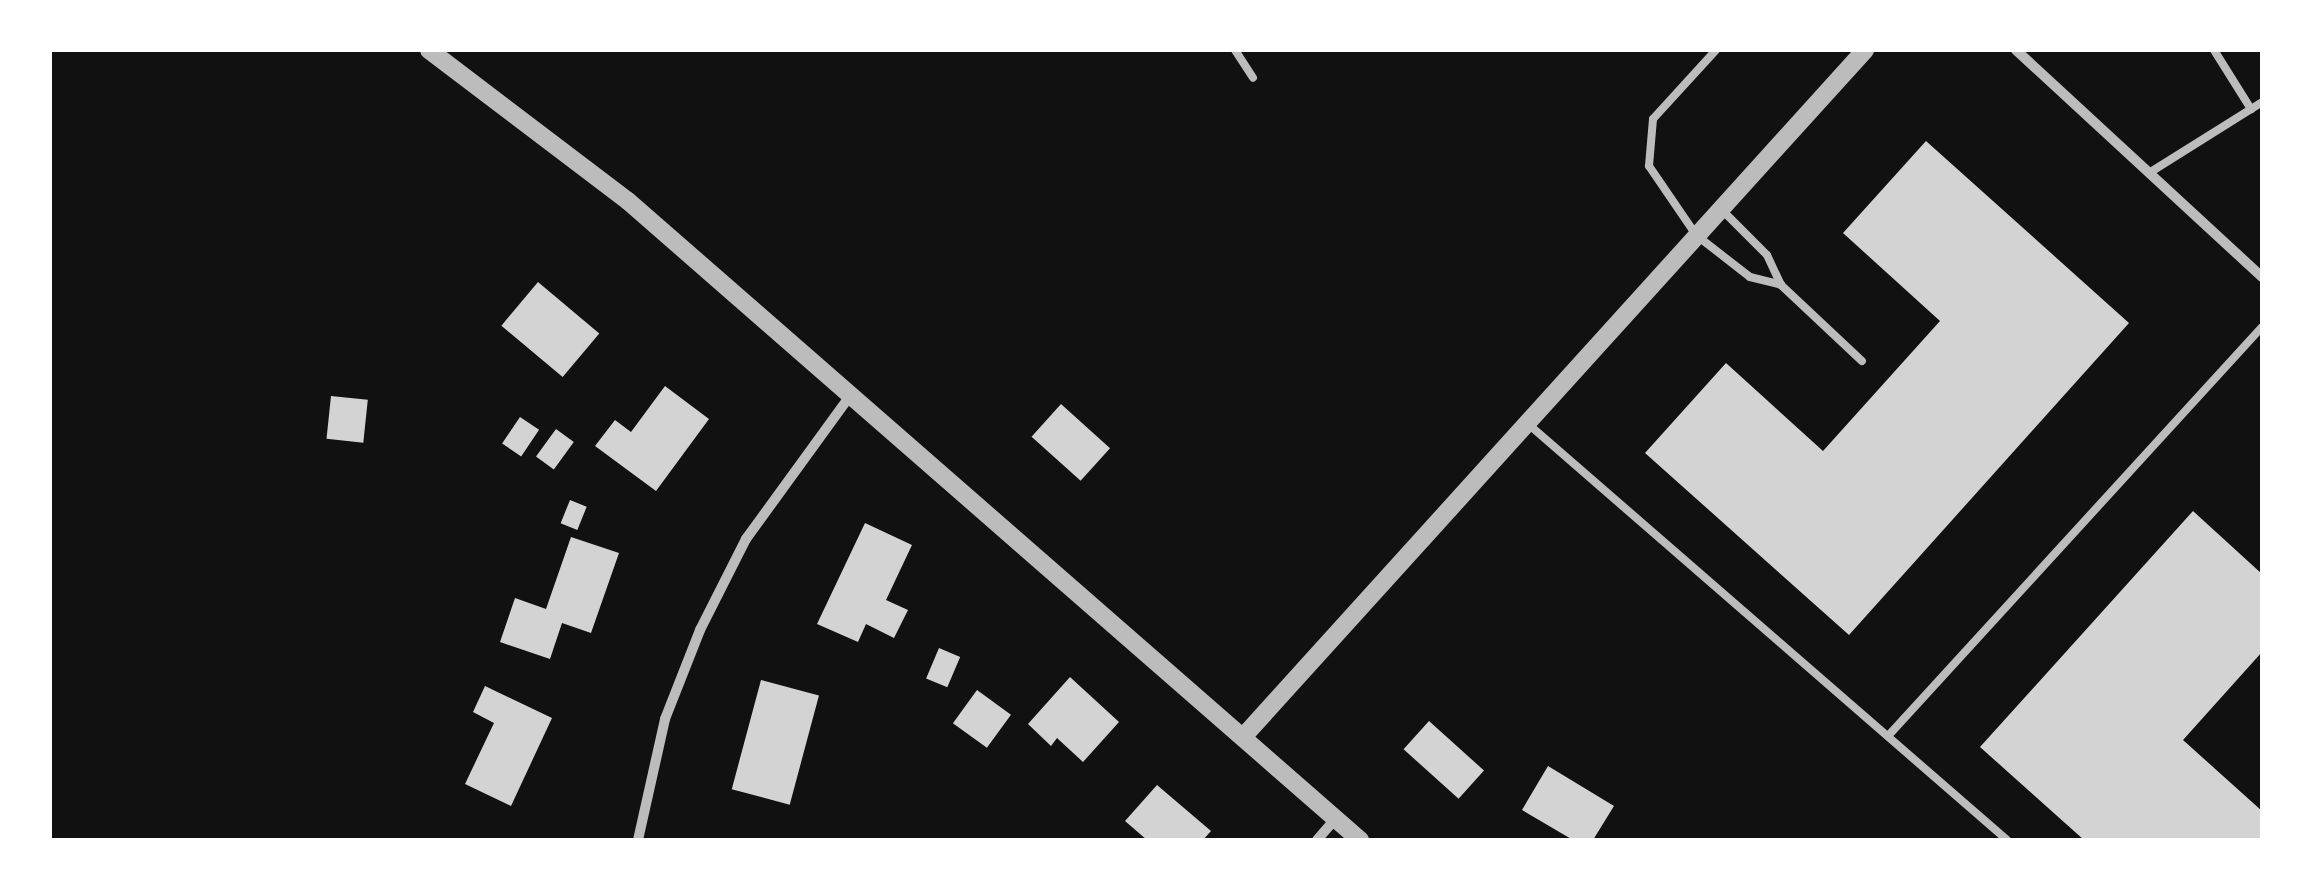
<!DOCTYPE html>
<html>
<head>
<meta charset="utf-8">
<style>
  body { margin:0 }
  #map { position:relative; width:2312px; height:890px; overflow:hidden; background:#111; font-family:"Titillium Web",sans-serif }
  div>[style] { position:absolute }
  [style*='--x'] { left:calc(var(--x)*1px); top:calc(var(--y)*1px); width:calc(var(--w)*1px); rotate:calc(var(--a)*1deg) }
  .building>* { inset:0; background:#d3d3d3; transform-origin:0 0 }
  .service>* { height:8px; margin:-4px; padding:0 4px; transform-origin:4px; border-radius:4px; background:#bcbcbc }
  .minor>* { height:10px; margin:-5px; padding:0 5px; transform-origin:5px; border-radius:5px; background:#bcbcbc }
  .tertiary>* { height:18px; margin:-9px; padding:0 9px; transform-origin:9px; border-radius:9px; background:#bcbcbc }
  span { translate:-50% -50%; white-space:nowrap; text-align:center; line-height:1.15; -webkit-text-stroke:8px #fff; paint-order:stroke }
  .frame { position:absolute; inset:0; border:52px solid #fff; pointer-events:none }
</style>
</head>
<body>
<div id="map">
  <div class="building">
    <i style="clip-path:polygon(1926px 141px,2129px 323px,1849px 635px,1645px 453px,1726px 363px,1823px 451px,1940px 321px,1843px 233px)"></i>
    <i style="left:538px;top:282px;width:80px;height:57px;rotate:40deg"></i>
    <i style="clip-path:polygon(665px 386px,709px 419px,656px 491px,595px 446px,615px 420px,631px 432px)"></i>
    <i style="left:331px;top:396px;width:37px;height:43px;rotate:6deg"></i>
    <i style="left:1061px;top:404px;width:66px;height:44px;rotate:42deg"></i>
    <i style="left:520px;top:417px;width:23px;height:32px;rotate:34deg"></i>
    <i style="left:556px;top:429px;width:22px;height:34px;rotate:36deg"></i>
    <i style="left:570px;top:500px;width:18px;height:25px;rotate:22deg"></i>
    <i style="clip-path:polygon(2193px 511px,2262px 574px,2262px 652px,2183px 740px,2262px 811px,2262px 840px,2084px 840px,1980px 747px)"></i>
    <i style="clip-path:polygon(865px 523px,912px 545px,886px 600px,908px 610px,894px 638px,866px 624px,858px 642px,817px 624px)"></i>
    <i style="clip-path:polygon(571px 537px,619px 553px,591px 633px,562px 623px,550px 659px,500px 642px,515px 598px,546px 609px)"></i>
    <i style="left:939px;top:648px;width:23px;height:33px;rotate:23deg"></i>
    <i style="clip-path:polygon(1070px 677px,1119px 722px,1083px 762px,1057px 738px,1051px 746px,1028px 724px)"></i>
    <i style="left:761px;top:680px;width:60px;height:113px;rotate:15deg"></i>
    <i style="clip-path:polygon(485px 686px,552px 718px,511px 806px,465px 784px,494px 723px,473px 712px)"></i>
    <i style="left:977px;top:690px;width:42px;height:41px;rotate:36deg"></i>
    <i style="left:1429px;top:721px;width:74px;height:38px;rotate:42deg"></i>
    <i style="clip-path:polygon(1548px 766px,1614px 806px,1593px 840px,1573px 840px,1522px 810px)"></i>
    <i style="clip-path:polygon(1157px 785px,1211px 831px,1203px 840px,1147px 840px,1125px 821px)"></i>
  </div>
  <div class="service">
    <i style="--x:1235;--y:50;--w:33;--a:57"></i>
    <i style="--x:1716;--y:50;--w:93;--a:132.4"></i>
    <i style="--x:1653;--y:119;--w:47;--a:94.9"></i>
    <i style="--x:1649;--y:166;--w:83;--a:55.7"></i>
    <i style="--x:1696;--y:235;--w:68;--a:37.9"></i>
    <i style="--x:1750;--y:277;--w:32;--a:14"></i>
    <i style="--x:1781;--y:285;--w:33;--a:-115"></i>
    <i style="--x:1767;--y:255;--w:62;--a:-135"></i>
    <i style="--x:2214;--y:50;--w:70;--a:57.9"></i>
    <i style="--x:2149;--y:173;--w:133;--a:-32.1"></i>
    <i style="--x:1781;--y:285;--w:111;--a:43.2"></i>
    <i style="--x:1527;--y:423;--w:636;--a:40.98"></i>
    <i style="--x:1888;--y:736;--w:554;--a:-47.56"></i>
  </div>
  <div class="minor">
    <i style="--x:2016;--y:50;--w:335;--a:42.7"></i>
    <i style="--x:638;--y:840;--w:124;--a:-77.4"></i>
    <i style="--x:665;--y:719;--w:96;--a:-68.5"></i>
    <i style="--x:700;--y:630;--w:102;--a:-63.2"></i>
    <i style="--x:746;--y:539;--w:180;--a:-54"></i>
    <i style="--x:1317;--y:840;--w:29;--a:-49"></i>
  </div>
  <div class="tertiary">
    <i style="--x:429;--y:50;--w:250;--a:37.2"></i>
    <i style="--x:628;--y:201;--w:972;--a:41.12"></i>
    <i style="--x:1243;--y:737;--w:927;--a:-47.84"></i>
  </div>
  <div class="frame"></div>
</div>
</body>
</html>
